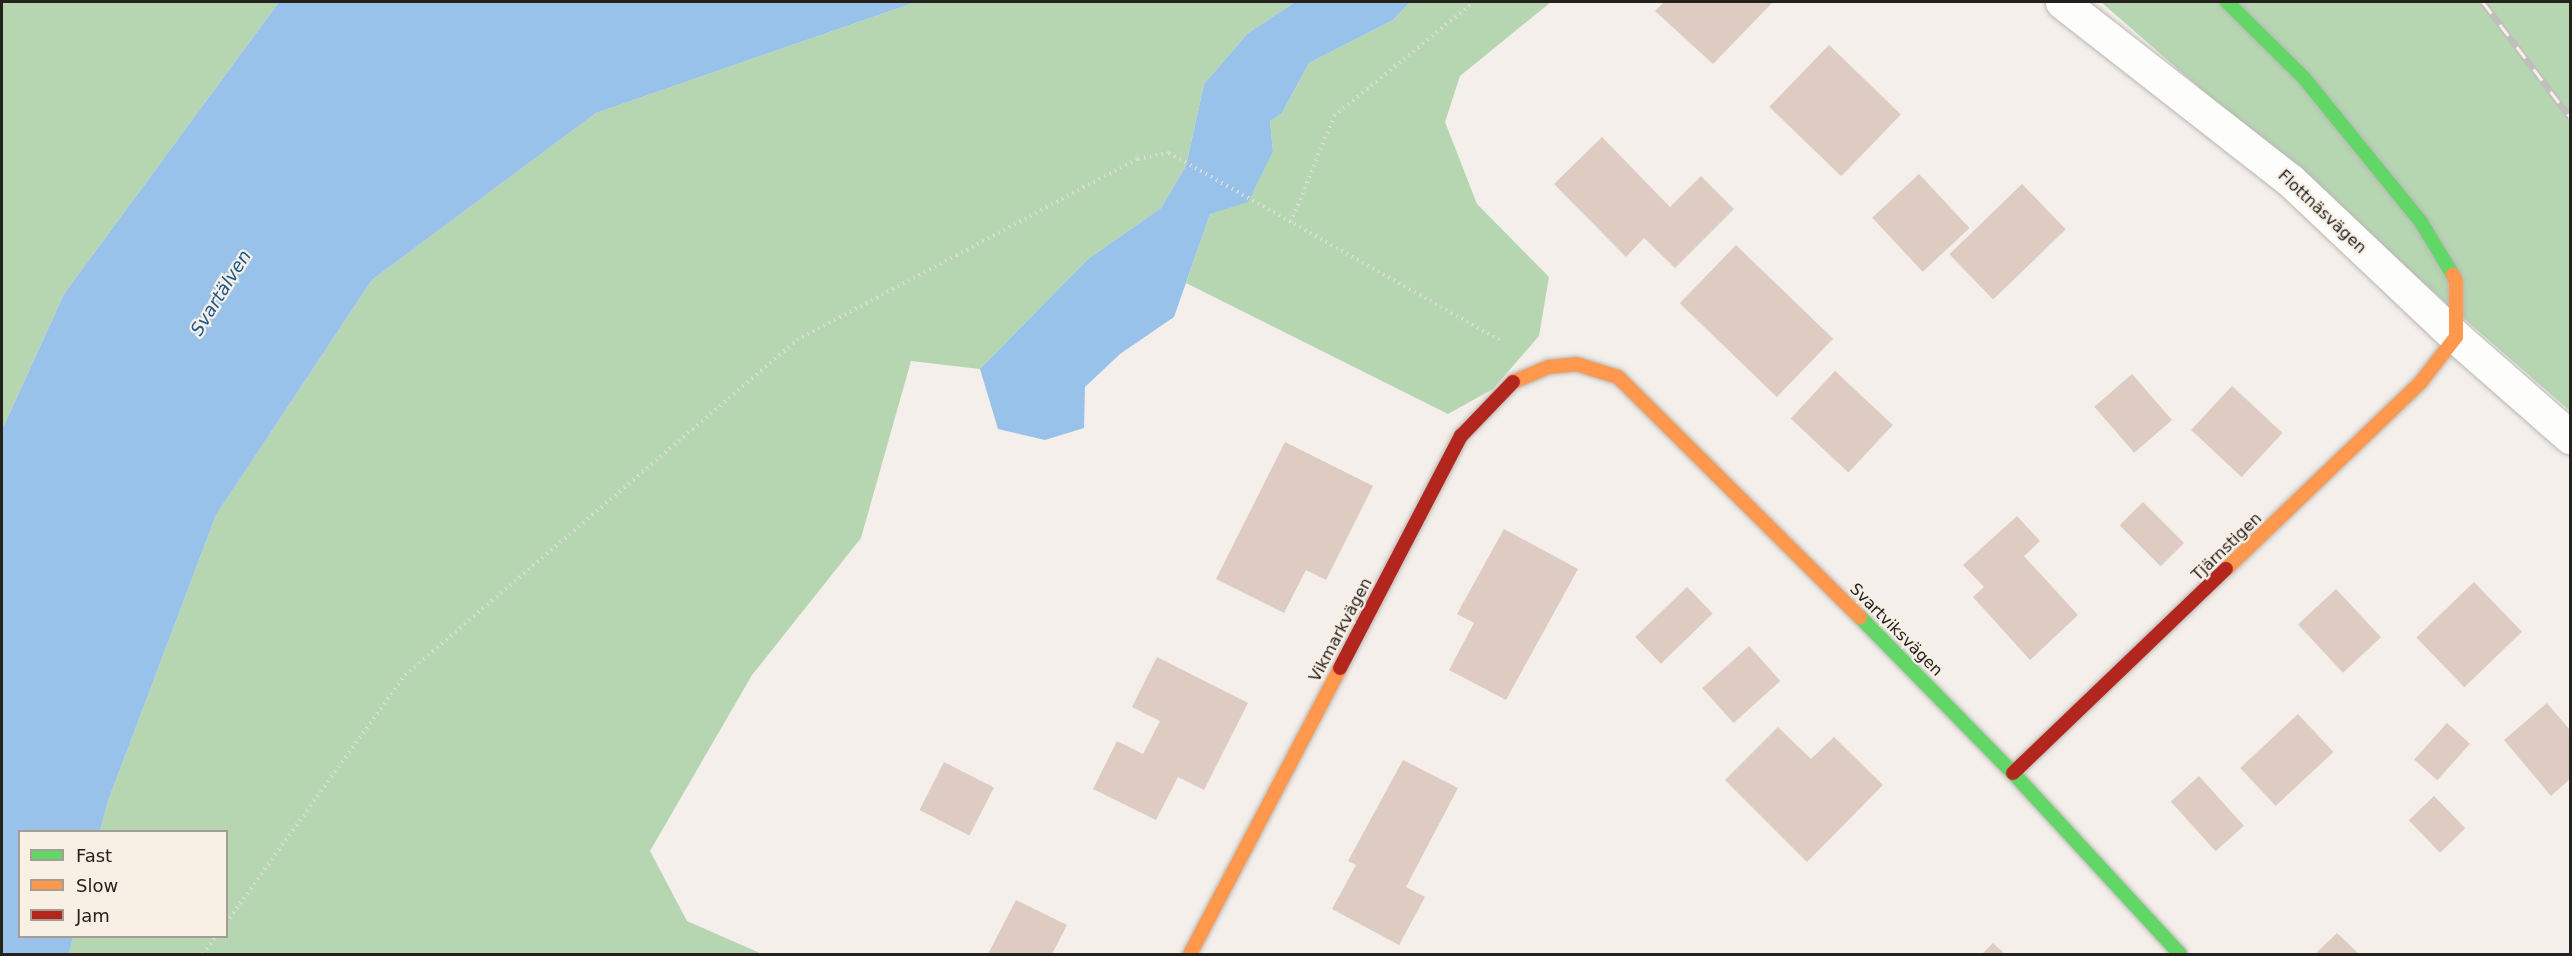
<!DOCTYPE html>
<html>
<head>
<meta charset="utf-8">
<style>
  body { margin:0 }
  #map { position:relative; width:2572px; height:956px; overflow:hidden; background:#f4efea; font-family:"DejaVu Sans",sans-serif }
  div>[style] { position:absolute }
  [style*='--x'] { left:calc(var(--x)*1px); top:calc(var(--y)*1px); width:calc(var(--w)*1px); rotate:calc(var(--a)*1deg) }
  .forest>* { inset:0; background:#b6d6b2 }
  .water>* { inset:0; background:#99c2eb }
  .building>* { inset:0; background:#deccc2; transform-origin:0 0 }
  .path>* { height:4px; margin-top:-2px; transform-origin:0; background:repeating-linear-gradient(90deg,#dddbda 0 1.5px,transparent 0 6px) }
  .roads { filter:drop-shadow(0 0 2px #bab7b3) drop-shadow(0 0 2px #bab7b3) }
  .street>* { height:33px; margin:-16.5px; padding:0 16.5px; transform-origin:16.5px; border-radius:16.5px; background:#fdfdfc }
  .fast>* { height:14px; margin:-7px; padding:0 7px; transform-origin:7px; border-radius:7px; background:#63d668 }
  .slow>* { height:14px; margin:-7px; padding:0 7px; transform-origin:7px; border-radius:7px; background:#ff974d }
  .jam>* { height:14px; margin:-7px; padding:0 7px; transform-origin:7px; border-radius:7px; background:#b3261e }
  .rail>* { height:7px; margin-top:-3.5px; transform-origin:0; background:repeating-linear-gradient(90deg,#f9f0e5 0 14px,#c0bfbd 0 28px); box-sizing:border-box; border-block:2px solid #c0bfbd }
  span { translate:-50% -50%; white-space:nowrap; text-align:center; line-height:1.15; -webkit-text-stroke:4.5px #f9f0e5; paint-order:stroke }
  .street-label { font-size:16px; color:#25221e }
  .water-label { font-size:18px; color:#16588f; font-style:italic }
  .frame { position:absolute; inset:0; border:3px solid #25221e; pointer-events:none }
  .legend { position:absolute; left:18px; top:830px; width:210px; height:108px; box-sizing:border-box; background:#f9f0e5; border:2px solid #a49e95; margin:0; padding:8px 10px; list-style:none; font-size:18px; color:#25221e }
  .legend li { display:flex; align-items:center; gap:12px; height:30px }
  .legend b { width:30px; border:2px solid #a49e95 }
</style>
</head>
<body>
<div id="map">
  <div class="forest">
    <i style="clip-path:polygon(2px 2px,279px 2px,64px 294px,2px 430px)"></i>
    <i style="clip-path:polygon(916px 2px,1295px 2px,1248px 33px,1204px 84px,1186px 166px,1161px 208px,1088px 259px,980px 369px,911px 361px,861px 538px,752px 675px,650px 851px,687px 921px,762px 954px,69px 954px,73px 937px,226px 936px,226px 832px,100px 831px,108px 801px,216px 515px,372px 280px,596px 113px)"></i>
    <i style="clip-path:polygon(1410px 2px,1551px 2px,1460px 76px,1445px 122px,1477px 204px,1549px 277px,1539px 336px,1493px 389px,1448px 414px,1186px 283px,1210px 214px,1273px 151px,1270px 121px,1282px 113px,1309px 63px,1393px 20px)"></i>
    <i style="clip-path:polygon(2101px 2px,2570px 2px,2570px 411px)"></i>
  </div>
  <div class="water">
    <i style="clip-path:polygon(279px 2px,916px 2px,596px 113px,372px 280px,216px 515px,108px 801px,100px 831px,20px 832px,20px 936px,73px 937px,69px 954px,2px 954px,2px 430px,64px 294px)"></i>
    <i style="clip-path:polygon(1295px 2px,1410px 2px,1393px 20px,1309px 63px,1282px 113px,1270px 121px,1273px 151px,1248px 202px,1210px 214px,1174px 317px,1120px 354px,1085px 387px,1084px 428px,1045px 440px,998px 429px,980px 369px,1088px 259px,1161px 208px,1186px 166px,1204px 84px,1248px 33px)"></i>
  </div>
  <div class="building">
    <i style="clip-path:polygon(1664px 2px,1773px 2px,1713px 64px,1655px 11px)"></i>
    <i style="left:1829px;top:45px;width:100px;height:86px;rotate:44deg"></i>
    <i style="clip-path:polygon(1602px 137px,1670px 207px,1701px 176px,1734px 209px,1675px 268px,1644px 238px,1626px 257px,1554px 184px)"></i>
    <i style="left:1919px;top:174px;width:74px;height:64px;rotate:47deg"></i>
    <i style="left:2022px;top:184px;width:63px;height:101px;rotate:46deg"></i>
    <i style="left:1736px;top:245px;width:135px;height:81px;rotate:44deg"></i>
    <i style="left:1835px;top:371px;width:79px;height:65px;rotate:43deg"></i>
    <i style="left:2132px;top:374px;width:61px;height:50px;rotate:49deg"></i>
    <i style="left:2232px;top:386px;width:69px;height:60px;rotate:43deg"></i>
    <i style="clip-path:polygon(1285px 442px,1373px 486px,1326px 580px,1306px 570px,1284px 613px,1216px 579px)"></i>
    <i style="left:2143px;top:502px;width:58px;height:33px;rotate:45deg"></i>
    <i style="clip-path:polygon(2017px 516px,2040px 541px,2024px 556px,2078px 615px,2030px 660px,1973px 597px,1984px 587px,1963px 565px)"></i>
    <i style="clip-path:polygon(1504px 529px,1578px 569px,1506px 700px,1449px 670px,1474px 623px,1457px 614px)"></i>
    <i style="left:2474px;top:582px;width:69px;height:80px;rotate:46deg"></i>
    <i style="left:1687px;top:587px;width:37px;height:72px;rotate:46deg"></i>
    <i style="left:2336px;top:589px;width:66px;height:52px;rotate:47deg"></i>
    <i style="left:1749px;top:646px;width:47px;height:63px;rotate:48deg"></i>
    <i style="clip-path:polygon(1157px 657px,1248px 703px,1204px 790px,1178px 777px,1156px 820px,1093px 789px,1117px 741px,1143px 754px,1160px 721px,1132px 707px)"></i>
    <i style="clip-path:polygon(2547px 703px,2570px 730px,2570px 779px,2551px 796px,2504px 740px)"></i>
    <i style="left:2298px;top:714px;width:52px;height:79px;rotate:47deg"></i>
    <i style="left:2447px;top:723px;width:31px;height:49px;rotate:42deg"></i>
    <i style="clip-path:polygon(1778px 727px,1811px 759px,1834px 737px,1883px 785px,1807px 862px,1725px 780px)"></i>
    <i style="clip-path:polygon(1403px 760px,1458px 788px,1406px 887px,1425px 897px,1399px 945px,1332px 909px,1356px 865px,1348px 861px)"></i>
    <i style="left:944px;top:762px;width:56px;height:54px;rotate:27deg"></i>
    <i style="left:2199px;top:776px;width:67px;height:38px;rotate:48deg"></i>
    <i style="left:2434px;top:796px;width:45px;height:35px;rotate:46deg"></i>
    <i style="clip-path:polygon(1016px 900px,1067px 925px,1052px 954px,988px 954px)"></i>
    <i style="clip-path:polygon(2337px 933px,2359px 954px,2315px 954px)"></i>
    <i style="clip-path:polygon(1993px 943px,2005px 954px,1982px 954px)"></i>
  </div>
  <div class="path">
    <i style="--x:1291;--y:222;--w:114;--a:-67.9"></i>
    <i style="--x:1334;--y:116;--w:181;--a:-39.2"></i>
    <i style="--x:226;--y:923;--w:306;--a:-54.2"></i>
    <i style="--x:405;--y:675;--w:516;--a:-40.52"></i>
    <i style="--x:797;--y:340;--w:386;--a:-28"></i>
    <i style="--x:1138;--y:159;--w:32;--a:-11"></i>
    <i style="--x:1169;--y:153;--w:380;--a:29.5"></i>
    <i style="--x:203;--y:954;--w:22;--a:-54"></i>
  </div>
  <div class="roads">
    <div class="street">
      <i style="--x:2062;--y:2;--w:289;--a:38"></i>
      <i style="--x:2290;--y:180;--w:228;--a:43.4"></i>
      <i style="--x:2456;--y:337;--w:152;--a:41.3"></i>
    </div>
    <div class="fast">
      <i style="--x:2227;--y:2;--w:108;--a:44.6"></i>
      <i style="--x:2304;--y:78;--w:186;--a:50.9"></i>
      <i style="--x:2421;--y:222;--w:62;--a:58.9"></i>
      <i style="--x:1860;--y:617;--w:219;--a:45.6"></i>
      <i style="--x:2013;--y:773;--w:246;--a:47.3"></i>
    </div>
    <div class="slow">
      <i style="--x:1513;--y:382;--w:39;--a:-23"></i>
      <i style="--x:1549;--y:367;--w:27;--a:-6"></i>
      <i style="--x:1576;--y:364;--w:44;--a:17.2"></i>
      <i style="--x:1618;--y:377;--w:341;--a:44.8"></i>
      <i style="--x:2226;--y:569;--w:269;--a:-43.8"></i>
      <i style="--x:2420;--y:383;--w:58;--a:-52"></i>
      <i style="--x:2456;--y:337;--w:56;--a:-90"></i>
      <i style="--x:2456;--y:281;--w:7;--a:-117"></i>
      <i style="--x:1190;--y:954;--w:323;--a:-62.3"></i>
    </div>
    <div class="jam">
      <i style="--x:1340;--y:668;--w:262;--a:-62.5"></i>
      <i style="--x:1461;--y:436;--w:75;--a:-46.1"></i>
      <i style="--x:2013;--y:773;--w:295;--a:-43.8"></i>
    </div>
  </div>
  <div class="rail">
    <i style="--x:2483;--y:2;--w:144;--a:52.9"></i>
  </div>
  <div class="street-label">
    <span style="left:2322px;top:212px;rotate:43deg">Flottnäsvägen</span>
    <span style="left:2227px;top:547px;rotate:-44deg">Tjärnstigen</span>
    <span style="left:1341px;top:630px;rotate:-62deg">Vikmarkvägen</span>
    <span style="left:1896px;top:630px;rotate:45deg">Svartviksvägen</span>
  </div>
  <div class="water-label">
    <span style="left:221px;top:293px;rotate:-58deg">Svartälven</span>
  </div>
  <div class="frame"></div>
  <ul class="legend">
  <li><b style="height:8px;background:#63d668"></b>Fast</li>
  <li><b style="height:8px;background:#ff974d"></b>Slow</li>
  <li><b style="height:8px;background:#b3261e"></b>Jam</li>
  </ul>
</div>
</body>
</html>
